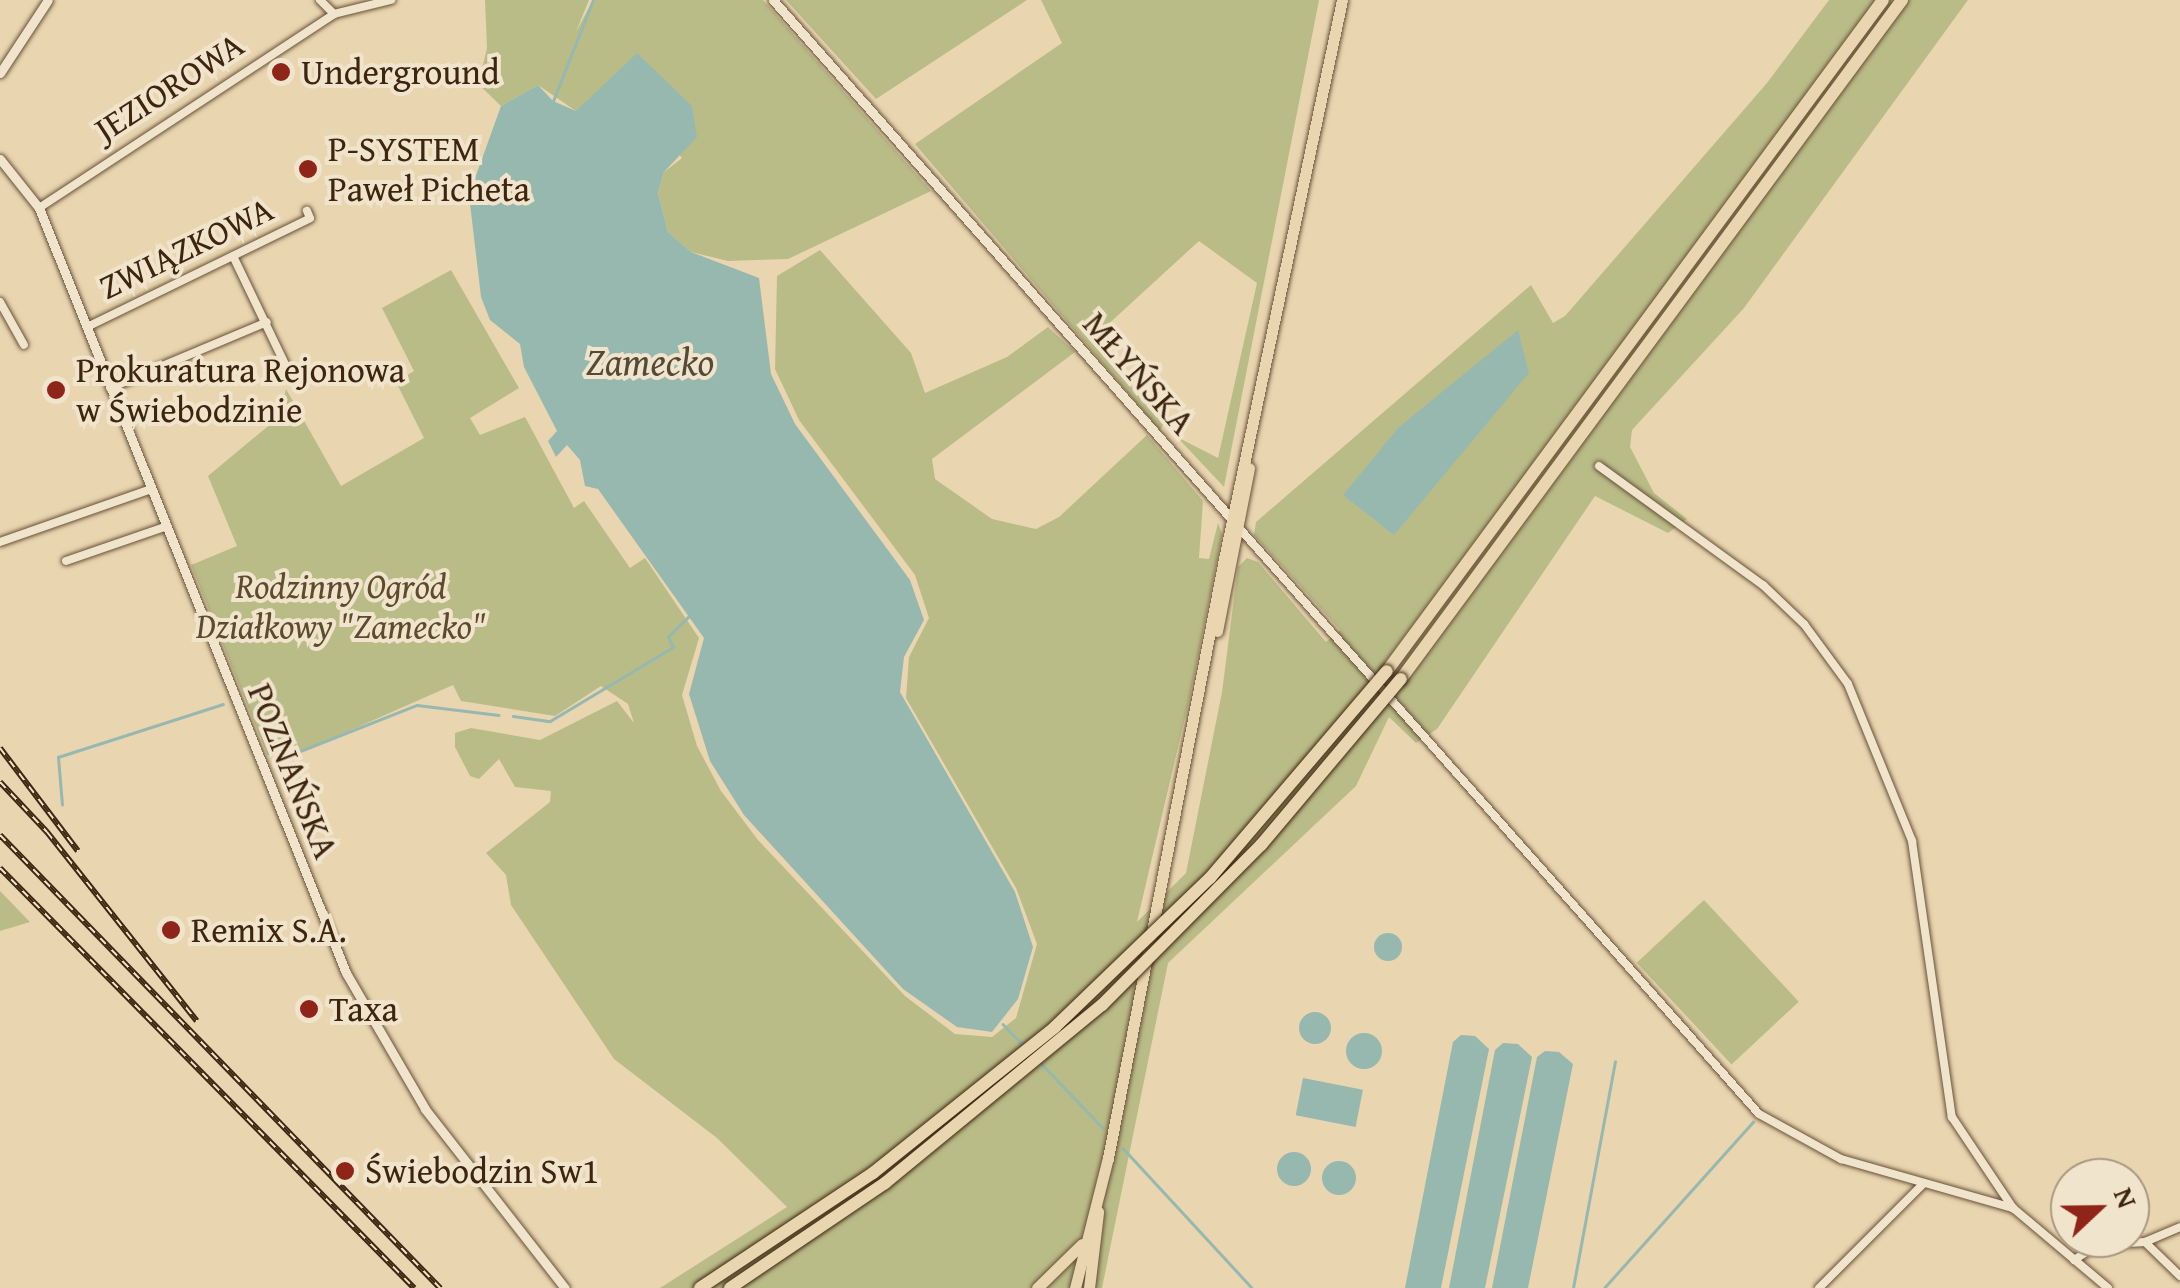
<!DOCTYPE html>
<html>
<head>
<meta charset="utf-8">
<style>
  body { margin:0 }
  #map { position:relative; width:2180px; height:1288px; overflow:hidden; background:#e9d5b0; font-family:"Gentium Book Plus",serif }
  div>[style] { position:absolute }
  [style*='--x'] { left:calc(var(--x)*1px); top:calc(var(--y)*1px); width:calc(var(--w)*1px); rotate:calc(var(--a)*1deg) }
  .green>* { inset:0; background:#babc88; transform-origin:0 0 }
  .water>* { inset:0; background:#97b8af; transform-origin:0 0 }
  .round { border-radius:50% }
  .stream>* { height:2.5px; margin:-1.25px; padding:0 1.25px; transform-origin:1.25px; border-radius:1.25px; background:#97b8af }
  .roads { filter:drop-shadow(0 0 2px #695138) drop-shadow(0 0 2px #695138) }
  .minor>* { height:8px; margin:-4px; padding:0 4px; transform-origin:4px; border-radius:4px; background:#f1e4cc }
  .tertiary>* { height:9px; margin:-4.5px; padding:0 4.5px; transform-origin:4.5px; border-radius:4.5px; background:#f1e4cc }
  .primary>* { height:11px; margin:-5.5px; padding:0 5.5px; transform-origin:5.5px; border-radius:5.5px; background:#e9d5b0 }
  .motorway>* { height:12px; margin:-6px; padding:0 6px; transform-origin:6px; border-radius:6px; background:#e9d5b0 }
  .rail>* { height:6px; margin-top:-3px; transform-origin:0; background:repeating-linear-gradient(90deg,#f1e4cc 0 8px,#3e2510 0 16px); box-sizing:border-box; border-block:2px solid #3e2510 }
  .bridges { filter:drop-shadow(0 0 2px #3e2510) drop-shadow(0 0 2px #3e2510) }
  .motorway-bridge>* { height:12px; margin:-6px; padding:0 6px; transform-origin:6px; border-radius:6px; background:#e9d5b0 }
  .dots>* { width:28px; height:28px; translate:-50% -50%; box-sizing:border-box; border:5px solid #f1e4cc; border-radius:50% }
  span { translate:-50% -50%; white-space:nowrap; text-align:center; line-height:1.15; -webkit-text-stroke:8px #f1e4cc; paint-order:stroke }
  .poi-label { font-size:35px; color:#3e2510 }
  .left { translate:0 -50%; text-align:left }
  .street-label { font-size:35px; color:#3e2510 }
  .park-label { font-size:35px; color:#5d4b2e; font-style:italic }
  .water-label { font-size:38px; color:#544a38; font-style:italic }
  .north { position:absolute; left:2050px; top:1158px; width:100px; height:100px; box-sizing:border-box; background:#f1e4cc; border:2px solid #a99881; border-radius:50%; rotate:68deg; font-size:28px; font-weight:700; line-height:40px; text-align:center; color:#3e2510 }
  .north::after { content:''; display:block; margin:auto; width:35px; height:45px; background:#8f2418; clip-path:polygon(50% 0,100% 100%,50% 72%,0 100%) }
</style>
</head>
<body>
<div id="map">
  <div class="green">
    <i style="clip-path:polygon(485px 0,589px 0,576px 32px,593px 0,763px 0,931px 191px,788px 259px,728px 261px,691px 252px,668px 232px,658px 193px,664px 172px,682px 158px,614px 81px,576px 111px,538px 85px,501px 106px,470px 76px,482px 69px,487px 48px)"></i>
    <i style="clip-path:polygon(786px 0,1027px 0,876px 99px)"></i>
    <i style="clip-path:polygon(1041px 0,1319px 0,1224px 487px,1177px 437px,1218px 458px,1257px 283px,1199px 241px,1091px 340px,1164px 424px,1160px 430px,915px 144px,1062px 43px)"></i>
    <i style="clip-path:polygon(1829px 0,1968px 0,1744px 308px,1632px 430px,1630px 447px,1654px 493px,1687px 519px,1668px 533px,1595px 496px,1437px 729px,1416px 743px,1389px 717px,1356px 786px,1168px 963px,1102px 1288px,660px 1288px,787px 1207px,717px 1138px,614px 1059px,511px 905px,506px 875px,486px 853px,550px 802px,551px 791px,515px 787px,499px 759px,479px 779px,470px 776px,455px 747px,455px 733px,471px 728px,540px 740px,617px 701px,634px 723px,628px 704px,601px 686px,555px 716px,461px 701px,453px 685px,290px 757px,267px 754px,191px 565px,237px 546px,208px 476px,279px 417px,286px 389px,341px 486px,424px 438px,396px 382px,414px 371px,382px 308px,451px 270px,519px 388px,470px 418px,480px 435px,525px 417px,574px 508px,584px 501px,630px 568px,645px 558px,699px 638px,682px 695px,697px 746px,721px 791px,758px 840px,905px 996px,955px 1034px,992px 1037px,1016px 1018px,1037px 944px,1016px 888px,906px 698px,909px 657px,929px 618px,915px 575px,799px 420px,775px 369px,777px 276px,820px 250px,911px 353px,925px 393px,1007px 357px,1048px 327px,1075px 352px,932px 459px,935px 479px,992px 519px,1036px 529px,1059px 517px,1147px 435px,1203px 501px,1199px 558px,1209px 559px,1218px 523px,1222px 534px,1190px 696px,1137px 922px,1186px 873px,1222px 692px,1238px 567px,1247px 558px,1258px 562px,1326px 642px,1340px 630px,1254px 535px,1256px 522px,1531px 285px,1553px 323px,1565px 316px,1767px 83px)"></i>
    <i style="clip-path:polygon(0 891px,30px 922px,0 931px)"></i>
    <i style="left:1704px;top:900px;width:139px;height:92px;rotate:47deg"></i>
  </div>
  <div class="water">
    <i style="clip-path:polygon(637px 53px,692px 106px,697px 137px,664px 172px,658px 193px,668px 232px,691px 252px,759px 278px,771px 374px,795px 424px,910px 580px,924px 620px,904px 657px,900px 692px,1015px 892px,1033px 947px,1018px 999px,992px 1032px,957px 1027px,903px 989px,744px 815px,710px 761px,689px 694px,704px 638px,598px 489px,585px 486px,580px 460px,567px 445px,556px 457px,548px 441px,557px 431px,524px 367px,520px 344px,490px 320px,481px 297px,469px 195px,501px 106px,538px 85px,553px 101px,576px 111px)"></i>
    <i style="clip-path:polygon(1518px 330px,1529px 373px,1394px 535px,1343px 495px,1399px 427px)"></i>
    <i class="round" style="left:1374px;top:933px;width:28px;height:28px"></i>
    <i class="round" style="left:1299px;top:1012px;width:32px;height:32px"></i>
    <i class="round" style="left:1346px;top:1033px;width:36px;height:36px"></i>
    <i style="clip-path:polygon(1461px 1035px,1475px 1036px,1489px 1049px,1441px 1288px,1405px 1288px,1453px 1042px)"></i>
    <i style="clip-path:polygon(1503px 1043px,1518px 1044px,1532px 1057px,1485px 1288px,1449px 1288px,1495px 1050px)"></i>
    <i style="clip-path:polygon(1545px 1051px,1559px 1052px,1573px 1064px,1528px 1288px,1492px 1288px,1537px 1057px)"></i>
    <i style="left:1303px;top:1078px;width:61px;height:38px;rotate:11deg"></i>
    <i class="round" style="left:1277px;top:1152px;width:34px;height:34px"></i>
    <i class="round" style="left:1322px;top:1161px;width:34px;height:34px"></i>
  </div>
  <div class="stream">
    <i style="--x:553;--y:101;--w:109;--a:-68.4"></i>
    <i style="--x:513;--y:716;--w:37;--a:8"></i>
    <i style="--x:550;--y:721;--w:144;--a:-31"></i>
    <i style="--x:673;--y:647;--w:11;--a:-117"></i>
    <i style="--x:668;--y:637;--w:31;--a:-45"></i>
    <i style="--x:268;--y:753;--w:22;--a:5"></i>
    <i style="--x:290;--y:755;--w:136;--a:-21.5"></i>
    <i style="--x:417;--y:705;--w:82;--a:7"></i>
    <i style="--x:62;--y:805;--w:48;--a:-94.8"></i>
    <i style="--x:58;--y:757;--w:173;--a:-17.8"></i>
    <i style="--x:1003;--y:1024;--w:29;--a:46"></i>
    <i style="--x:1039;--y:1061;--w:93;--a:46.3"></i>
    <i style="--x:1123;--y:1148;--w:190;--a:47.3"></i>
    <i style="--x:1573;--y:1288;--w:230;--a:-79.5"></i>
    <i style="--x:1604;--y:1288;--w:223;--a:-48.1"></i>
  </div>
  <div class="roads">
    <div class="minor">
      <i style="--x:320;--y:0;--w:20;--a:45"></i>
      <i style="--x:39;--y:208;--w:353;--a:-33.3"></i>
      <i style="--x:334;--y:14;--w:59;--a:-13.8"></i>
      <i style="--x:233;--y:256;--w:122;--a:64.3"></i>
      <i style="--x:0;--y:302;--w:49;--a:60.8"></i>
      <i style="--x:87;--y:327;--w:248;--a:-26"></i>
      <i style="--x:310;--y:218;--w:8;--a:-113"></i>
      <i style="--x:110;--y:388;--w:170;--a:-22.8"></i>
      <i style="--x:1599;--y:466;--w:203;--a:36"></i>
      <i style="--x:1763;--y:585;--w:57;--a:43.6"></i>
      <i style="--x:1804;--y:624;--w:74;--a:53.7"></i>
      <i style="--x:1848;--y:684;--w:170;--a:67.8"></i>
      <i style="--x:1912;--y:841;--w:279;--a:81.8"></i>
      <i style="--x:1952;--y:1117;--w:110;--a:56.2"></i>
      <i style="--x:1240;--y:529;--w:782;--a:48.42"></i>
      <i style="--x:1759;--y:1114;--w:94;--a:28.8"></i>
      <i style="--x:1841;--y:1159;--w:179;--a:15.9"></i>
      <i style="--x:2013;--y:1208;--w:124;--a:40.1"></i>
      <i style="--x:0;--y:542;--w:160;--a:-19.3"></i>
      <i style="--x:66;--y:561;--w:105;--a:-19"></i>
      <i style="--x:2145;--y:1242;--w:38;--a:-23"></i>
      <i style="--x:2074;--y:1260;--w:27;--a:-33"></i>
      <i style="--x:2097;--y:1245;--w:48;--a:-3.6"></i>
      <i style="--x:2145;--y:1242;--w:49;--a:44.2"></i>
      <i style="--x:1819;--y:1288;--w:148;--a:-45"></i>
    </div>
    <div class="tertiary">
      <i style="--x:773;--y:0;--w:698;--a:48.54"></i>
      <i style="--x:0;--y:73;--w:87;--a:-56.7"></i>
      <i style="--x:0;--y:159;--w:63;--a:51.5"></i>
      <i style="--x:39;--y:208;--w:824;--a:68.13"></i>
      <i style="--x:346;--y:973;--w:157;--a:59.8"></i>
      <i style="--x:425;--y:1109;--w:227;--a:52"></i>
    </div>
    <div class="primary">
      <i style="--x:1217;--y:631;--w:166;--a:-78.9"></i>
      <i style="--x:1037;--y:1288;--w:63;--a:-44.4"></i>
      <i style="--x:1075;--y:1288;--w:134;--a:-75.8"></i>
      <i style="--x:1108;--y:1158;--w:610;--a:-79.04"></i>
      <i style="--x:1224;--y:559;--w:571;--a:-78.08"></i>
      <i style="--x:1089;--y:1288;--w:77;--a:-83.2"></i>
    </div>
    <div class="motorway">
      <i style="--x:1387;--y:671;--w:834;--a:-53.53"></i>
      <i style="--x:1401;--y:679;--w:844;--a:-53.58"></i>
    </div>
  </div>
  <div class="rail">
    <i style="--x:0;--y:748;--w:129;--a:52.9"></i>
    <i style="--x:0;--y:782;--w:69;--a:46.8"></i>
    <i style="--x:47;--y:832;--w:241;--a:51.6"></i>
    <i style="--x:0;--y:835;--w:632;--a:45.83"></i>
    <i style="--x:0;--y:868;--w:590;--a:45.41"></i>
  </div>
  <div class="bridges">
    <div class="motorway-bridge">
      <i style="--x:700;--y:1288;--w:208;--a:-33.6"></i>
      <i style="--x:873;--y:1173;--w:233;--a:-38.7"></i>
      <i style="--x:1055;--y:1027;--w:215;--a:-43.9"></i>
      <i style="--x:1210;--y:878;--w:272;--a:-49.5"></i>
      <i style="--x:730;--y:1288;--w:187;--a:-34.1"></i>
      <i style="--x:885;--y:1183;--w:281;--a:-39.4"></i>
      <i style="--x:1102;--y:1005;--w:226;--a:-45.2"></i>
      <i style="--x:1261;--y:845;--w:217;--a:-49.9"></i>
    </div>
  </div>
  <div class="dots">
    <i style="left:281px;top:72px;background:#8f2418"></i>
    <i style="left:308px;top:169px;background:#8f2418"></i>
    <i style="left:56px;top:390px;background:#8f2418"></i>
    <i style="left:171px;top:930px;background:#8f2418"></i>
    <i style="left:309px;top:1009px;background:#8f2418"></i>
    <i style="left:345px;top:1171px;background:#8f2418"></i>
  </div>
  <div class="poi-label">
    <span class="left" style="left:301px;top:72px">Underground</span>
    <span class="left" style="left:328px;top:169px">P-SYSTEM<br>Paweł Picheta</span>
    <span class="left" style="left:76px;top:390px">Prokuratura Rejonowa<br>w Świebodzinie</span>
    <span class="left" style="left:191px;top:930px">Remix S.A.</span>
    <span class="left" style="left:329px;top:1009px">Taxa</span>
    <span class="left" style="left:365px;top:1171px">Świebodzin Sw1</span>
  </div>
  <div class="street-label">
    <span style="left:169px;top:87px;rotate:-33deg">JEZIOROWA</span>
    <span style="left:186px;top:248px;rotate:-26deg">ZWIĄZKOWA</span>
    <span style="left:1139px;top:373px;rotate:49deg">MŁYŃSKA</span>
    <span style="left:293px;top:771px;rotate:68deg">POZNAŃSKA</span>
  </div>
  <div class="park-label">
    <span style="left:341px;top:606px">Rodzinny Ogród<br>Działkowy "Zamecko"</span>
  </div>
  <div class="water-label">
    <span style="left:650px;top:362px">Zamecko</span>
  </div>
  <div class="north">N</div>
</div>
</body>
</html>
